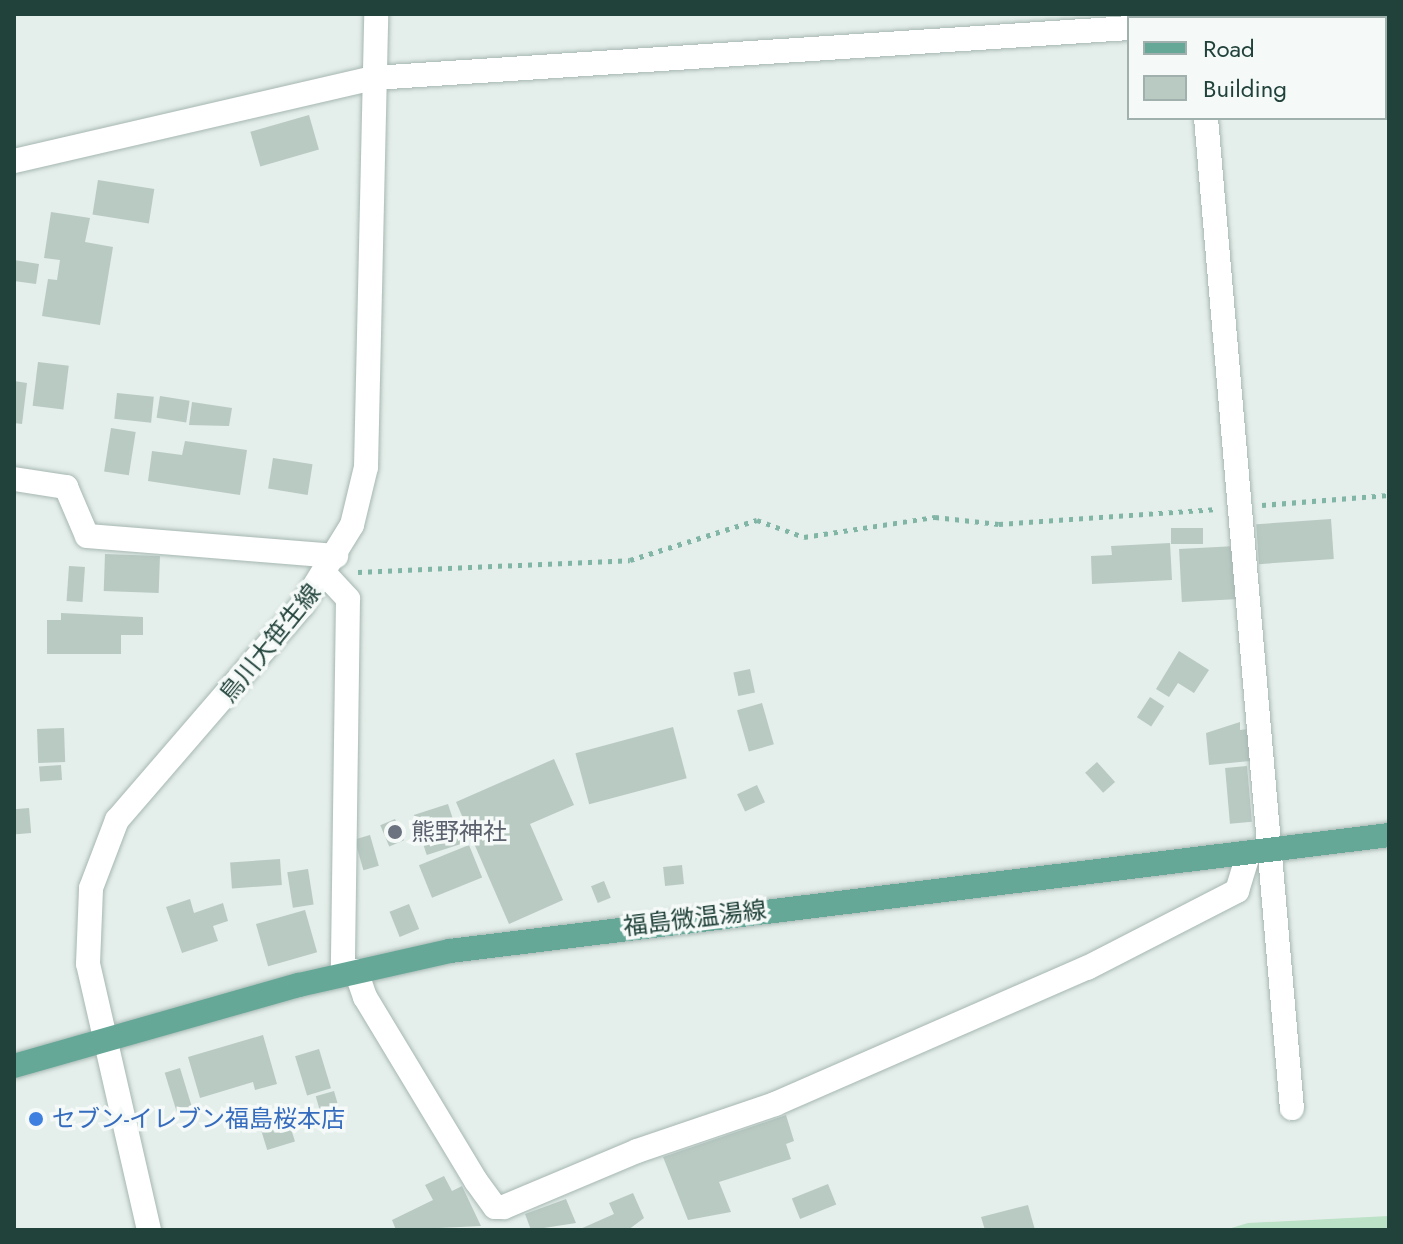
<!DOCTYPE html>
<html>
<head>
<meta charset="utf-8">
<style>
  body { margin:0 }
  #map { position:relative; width:1403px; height:1244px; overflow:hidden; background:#e4eeea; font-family:Jost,"Noto Sans JP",sans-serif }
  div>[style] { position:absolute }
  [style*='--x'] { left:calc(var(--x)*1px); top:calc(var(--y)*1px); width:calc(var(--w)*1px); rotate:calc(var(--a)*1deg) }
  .green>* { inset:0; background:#bbe1c6 }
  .building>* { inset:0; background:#b9cac3; transform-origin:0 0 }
  .path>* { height:5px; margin-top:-2.5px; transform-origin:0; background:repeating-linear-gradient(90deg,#81b5a6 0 4px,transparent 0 10px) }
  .roads { filter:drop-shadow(0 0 2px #a6b7b2) drop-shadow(0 0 2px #a6b7b2) }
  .minor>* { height:24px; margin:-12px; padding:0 12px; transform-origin:12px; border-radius:12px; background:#fff }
  .major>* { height:24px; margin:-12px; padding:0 12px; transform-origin:12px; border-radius:12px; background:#65a898 }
  .dots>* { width:22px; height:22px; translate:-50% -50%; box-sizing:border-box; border:4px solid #f5faf8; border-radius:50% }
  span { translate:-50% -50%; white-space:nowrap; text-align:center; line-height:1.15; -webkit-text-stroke:7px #f5faf8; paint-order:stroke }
  .street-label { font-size:24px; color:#21423a }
  .worship-label { font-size:24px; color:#5b616d }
  .left { translate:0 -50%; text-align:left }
  .shop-label { font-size:24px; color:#366cbe }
  .frame { position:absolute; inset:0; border:16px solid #21423a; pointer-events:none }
  .legend { position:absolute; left:1127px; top:16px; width:260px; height:104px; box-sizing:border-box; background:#f5faf8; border:2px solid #a0b0ac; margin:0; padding:10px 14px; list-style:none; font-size:24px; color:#21423a }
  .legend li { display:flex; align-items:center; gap:16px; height:40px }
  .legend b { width:40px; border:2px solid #a0b0ac }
</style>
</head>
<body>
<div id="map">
  <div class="green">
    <i style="clip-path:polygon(1389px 1216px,1389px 1230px,1225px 1230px,1248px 1223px)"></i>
  </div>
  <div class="building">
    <i style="left:309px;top:115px;width:36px;height:61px;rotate:74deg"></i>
    <i style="left:98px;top:180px;width:57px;height:35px;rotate:9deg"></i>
    <i style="clip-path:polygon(51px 212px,90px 218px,85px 242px,113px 247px,100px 325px,42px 316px,48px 279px,57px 280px,60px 260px,44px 258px)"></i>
    <i style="clip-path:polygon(14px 260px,39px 264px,36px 284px,14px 281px)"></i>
    <i style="left:38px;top:362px;width:31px;height:44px;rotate:7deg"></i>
    <i style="clip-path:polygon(14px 381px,27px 383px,22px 424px,14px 423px)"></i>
    <i style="left:117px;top:393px;width:37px;height:26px;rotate:6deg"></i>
    <i style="left:160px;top:396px;width:30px;height:22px;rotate:9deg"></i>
    <i style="clip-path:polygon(192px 402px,232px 408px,229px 426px,189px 425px)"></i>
    <i style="left:111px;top:428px;width:25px;height:44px;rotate:9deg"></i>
    <i style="clip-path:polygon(185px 441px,247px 450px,240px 495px,148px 481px,152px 451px,182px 455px)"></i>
    <i style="left:273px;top:458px;width:40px;height:31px;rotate:9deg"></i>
    <i style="left:1331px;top:519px;width:40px;height:75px;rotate:86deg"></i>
    <i style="left:1203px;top:528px;width:16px;height:32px;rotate:90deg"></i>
    <i style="clip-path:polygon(1170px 543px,1172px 580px,1092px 584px,1091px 556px,1112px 555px,1111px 546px)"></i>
    <i style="left:1236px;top:546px;width:53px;height:57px;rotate:87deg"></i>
    <i style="left:105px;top:554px;width:55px;height:37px;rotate:2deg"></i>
    <i style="left:69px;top:566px;width:16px;height:35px;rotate:4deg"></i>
    <i style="clip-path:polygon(61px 613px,143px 617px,143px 635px,121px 635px,121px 654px,47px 654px,47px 620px,61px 620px)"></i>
    <i style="clip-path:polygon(1179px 651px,1209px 670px,1194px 693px,1178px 683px,1169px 697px,1156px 689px)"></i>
    <i style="left:750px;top:669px;width:24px;height:17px;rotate:78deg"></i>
    <i style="left:1150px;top:697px;width:17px;height:24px;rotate:33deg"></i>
    <i style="left:762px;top:703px;width:43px;height:26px;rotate:74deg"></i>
    <i style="clip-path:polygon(1240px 722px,1240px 730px,1248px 729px,1250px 761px,1209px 765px,1206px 733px)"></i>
    <i style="left:673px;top:727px;width:53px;height:101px;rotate:75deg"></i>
    <i style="left:64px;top:728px;width:34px;height:27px;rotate:88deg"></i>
    <i style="clip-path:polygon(554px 759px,574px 805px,530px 824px,563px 900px,509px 924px,456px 802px)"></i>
    <i style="left:1097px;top:762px;width:27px;height:16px;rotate:48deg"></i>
    <i style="left:61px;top:765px;width:15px;height:22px;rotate:86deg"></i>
    <i style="left:1247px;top:766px;width:56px;height:22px;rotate:85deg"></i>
    <i style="left:757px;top:785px;width:19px;height:22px;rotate:65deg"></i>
    <i style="left:448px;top:804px;width:42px;height:36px;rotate:72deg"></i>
    <i style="left:29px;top:808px;width:25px;height:15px;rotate:85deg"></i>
    <i style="left:395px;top:819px;width:23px;height:16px;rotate:67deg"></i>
    <i style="left:370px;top:835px;width:32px;height:16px;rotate:74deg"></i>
    <i style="left:469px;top:845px;width:35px;height:54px;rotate:68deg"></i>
    <i style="left:280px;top:859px;width:26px;height:50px;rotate:86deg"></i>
    <i style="left:682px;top:865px;width:19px;height:19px;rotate:84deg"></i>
    <i style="left:308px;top:869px;width:36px;height:21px;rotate:81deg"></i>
    <i style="left:604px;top:881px;width:18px;height:14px;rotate:68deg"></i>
    <i style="clip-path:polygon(190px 899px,194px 913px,223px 903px,228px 921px,213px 926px,218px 941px,182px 953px,166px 907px)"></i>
    <i style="left:409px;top:904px;width:27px;height:21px;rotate:68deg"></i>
    <i style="left:305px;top:910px;width:44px;height:51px;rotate:74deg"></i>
    <i style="clip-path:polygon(263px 1035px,277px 1084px,255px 1090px,253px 1082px,200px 1098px,188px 1057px)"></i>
    <i style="left:319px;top:1049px;width:41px;height:25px;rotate:73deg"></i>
    <i style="left:180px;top:1068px;width:42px;height:16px;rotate:73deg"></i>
    <i style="left:334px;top:1091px;width:29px;height:19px;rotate:74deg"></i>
    <i style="left:285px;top:1109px;width:34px;height:29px;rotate:73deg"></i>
    <i style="clip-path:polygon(786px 1115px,794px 1141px,786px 1144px,791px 1159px,719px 1182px,731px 1212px,688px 1220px,663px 1157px)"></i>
    <i style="clip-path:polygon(444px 1176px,452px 1191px,462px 1186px,481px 1226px,396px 1230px,392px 1220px,433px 1200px,425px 1185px)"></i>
    <i style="left:828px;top:1184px;width:22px;height:39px;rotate:68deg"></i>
    <i style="clip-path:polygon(633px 1193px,644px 1218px,628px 1230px,578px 1230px,614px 1214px,609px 1203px)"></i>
    <i style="clip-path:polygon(566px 1199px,576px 1223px,531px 1230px,525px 1214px)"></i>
    <i style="clip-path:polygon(1028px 1205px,1035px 1230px,985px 1230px,981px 1217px)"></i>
  </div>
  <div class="path">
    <i style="--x:1262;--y:505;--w:127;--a:-4.5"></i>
    <i style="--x:358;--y:572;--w:272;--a:-2.5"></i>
    <i style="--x:630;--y:560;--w:133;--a:-17.5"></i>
    <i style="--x:757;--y:520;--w:50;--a:19.9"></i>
    <i style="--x:804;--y:537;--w:133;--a:-8.7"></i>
    <i style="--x:935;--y:517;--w:64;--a:6.2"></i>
    <i style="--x:999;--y:524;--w:219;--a:-3.9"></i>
  </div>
  <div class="roads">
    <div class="minor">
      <i style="--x:1197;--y:14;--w:4;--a:76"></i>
      <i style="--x:1269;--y:18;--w:51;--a:-4.5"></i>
      <i style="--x:1206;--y:118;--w:994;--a:85.04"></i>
      <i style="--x:14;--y:161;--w:369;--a:-13"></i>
      <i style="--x:374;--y:78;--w:757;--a:-3.79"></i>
      <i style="--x:14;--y:479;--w:53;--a:8.7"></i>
      <i style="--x:66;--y:487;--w:53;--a:66.8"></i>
      <i style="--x:87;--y:536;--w:250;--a:4.6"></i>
      <i style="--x:325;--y:574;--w:34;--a:47"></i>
      <i style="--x:348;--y:599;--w:375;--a:90.8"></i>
      <i style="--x:356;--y:971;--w:28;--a:71"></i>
      <i style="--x:365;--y:997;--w:215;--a:58.9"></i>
      <i style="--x:476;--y:1181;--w:32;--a:54"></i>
      <i style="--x:495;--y:1207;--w:9;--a:0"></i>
      <i style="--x:504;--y:1207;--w:144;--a:-22.8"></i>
      <i style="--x:637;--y:1151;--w:146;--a:-18.8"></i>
      <i style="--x:775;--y:1104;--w:340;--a:-23.6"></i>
      <i style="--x:1087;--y:968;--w:169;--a:-27.2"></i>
      <i style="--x:1237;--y:891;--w:39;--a:-73"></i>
      <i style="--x:149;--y:1230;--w:273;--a:-102.9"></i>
      <i style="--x:88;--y:964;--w:76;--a:-87.7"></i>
      <i style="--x:91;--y:888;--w:73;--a:-69.1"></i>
      <i style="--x:117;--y:820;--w:283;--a:-49.2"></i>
      <i style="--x:302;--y:606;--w:95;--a:-58.3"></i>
      <i style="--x:352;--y:525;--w:60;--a:-76.4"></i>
      <i style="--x:366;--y:467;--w:453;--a:-88.7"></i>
    </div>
    <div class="major">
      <i style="--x:14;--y:1066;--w:296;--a:-15.9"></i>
      <i style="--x:299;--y:985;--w:155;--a:-12.7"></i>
      <i style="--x:450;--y:951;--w:946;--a:-7.04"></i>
    </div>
  </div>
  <div class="dots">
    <i style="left:395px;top:832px;background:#6b7280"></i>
    <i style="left:36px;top:1119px;background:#3f7fe0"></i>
  </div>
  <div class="street-label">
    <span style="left:270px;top:643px;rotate:-51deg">鳥川大笹生線</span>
    <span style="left:695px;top:918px;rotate:-7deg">福島微温湯線</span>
  </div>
  <div class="worship-label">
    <span class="left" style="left:411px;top:832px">熊野神社</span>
  </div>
  <div class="shop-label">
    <span class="left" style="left:52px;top:1119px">セブン-イレブン福島桜本店</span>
  </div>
  <div class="frame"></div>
  <ul class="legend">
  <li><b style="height:10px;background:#65a898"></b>Road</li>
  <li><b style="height:22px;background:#b9cac3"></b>Building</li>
  </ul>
</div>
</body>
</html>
